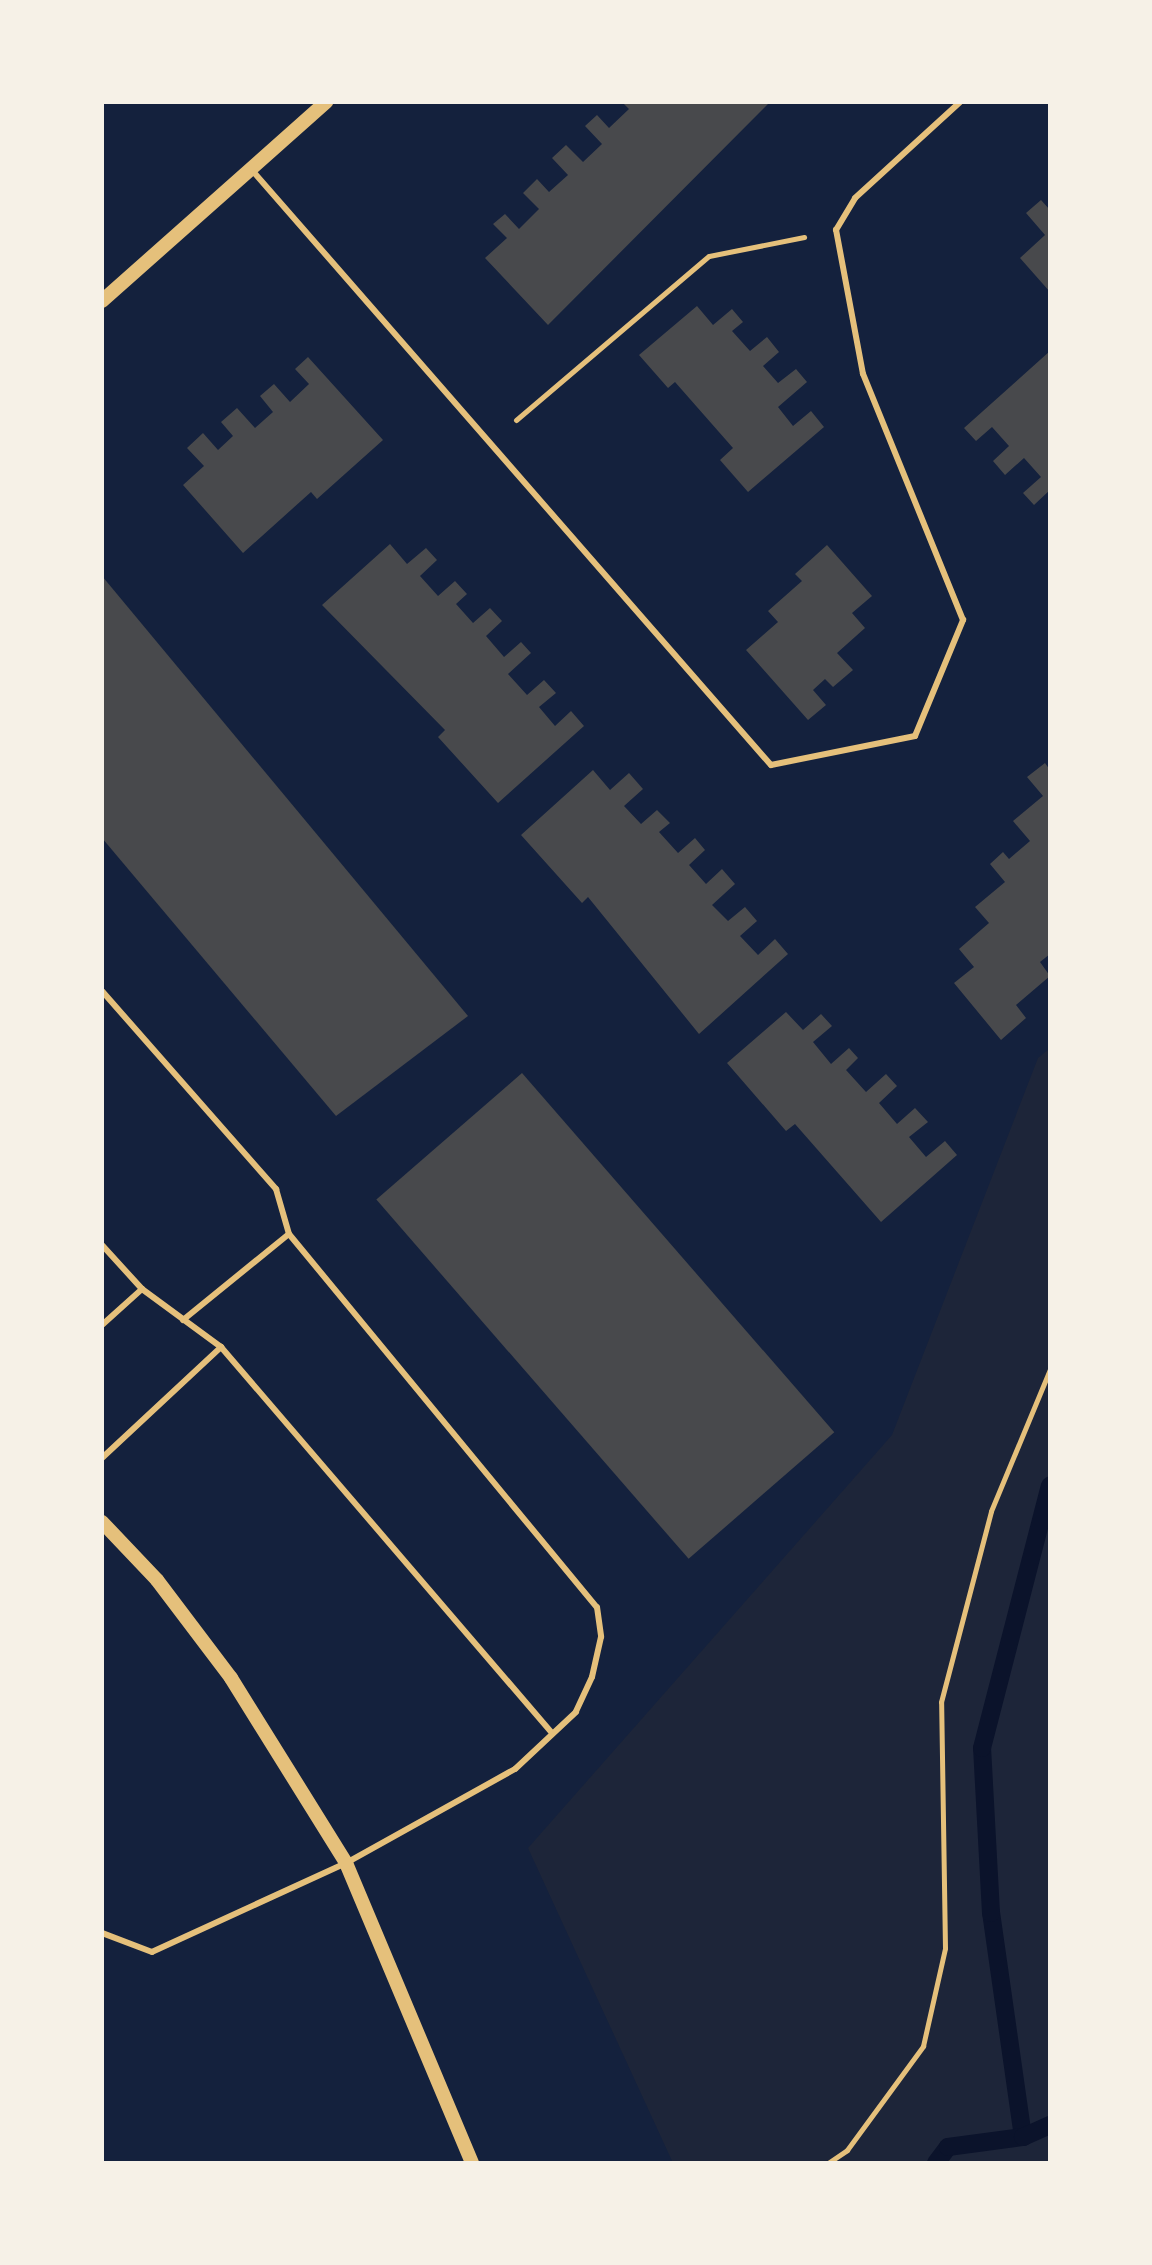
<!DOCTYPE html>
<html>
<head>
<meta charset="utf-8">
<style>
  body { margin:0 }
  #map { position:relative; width:1152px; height:2265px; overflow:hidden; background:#14213d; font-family:"Golos Text",sans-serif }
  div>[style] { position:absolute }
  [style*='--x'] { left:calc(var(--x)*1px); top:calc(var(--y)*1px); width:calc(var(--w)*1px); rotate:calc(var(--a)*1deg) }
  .green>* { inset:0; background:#1d2539 }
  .stream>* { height:18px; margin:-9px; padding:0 9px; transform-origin:9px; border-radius:9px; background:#0b132b }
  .building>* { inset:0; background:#48494c; transform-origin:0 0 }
  .path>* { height:5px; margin:-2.5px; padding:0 2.5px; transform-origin:2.5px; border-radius:2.5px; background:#e5c07b }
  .service>* { height:6px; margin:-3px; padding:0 3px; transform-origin:3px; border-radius:3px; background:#e5c07b }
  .tertiary>* { height:14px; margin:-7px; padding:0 7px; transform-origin:7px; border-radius:7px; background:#e5c07b }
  span { translate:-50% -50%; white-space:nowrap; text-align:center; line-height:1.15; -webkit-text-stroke:8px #f6f1e7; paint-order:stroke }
  .frame { position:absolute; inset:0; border:104px solid #f6f1e7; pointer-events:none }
</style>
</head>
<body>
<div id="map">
  <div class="green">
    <i style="clip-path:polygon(1050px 1048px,1050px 2163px,673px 2163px,528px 1848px,892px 1435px,1038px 1058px)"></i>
  </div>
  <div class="stream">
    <i style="--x:1023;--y:2137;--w:226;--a:-98.1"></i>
    <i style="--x:991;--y:1913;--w:165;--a:-93.1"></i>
    <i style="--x:982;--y:1748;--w:271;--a:-75.5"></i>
    <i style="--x:936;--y:2163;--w:20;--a:-53"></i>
    <i style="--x:948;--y:2147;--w:76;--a:-7.6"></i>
    <i style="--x:1023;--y:2137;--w:30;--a:-24"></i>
  </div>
  <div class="building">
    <i style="clip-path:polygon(622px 102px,770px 102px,548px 325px,485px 258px,507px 238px,493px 224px,505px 214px,519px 229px,539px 209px,523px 193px,537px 179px,549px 192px,568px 175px,552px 158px,566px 145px,583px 162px,602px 144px,585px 126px,597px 115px,609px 128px,629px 109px)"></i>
    <i style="clip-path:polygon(1041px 200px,1050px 210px,1050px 292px,1020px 258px,1045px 235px,1026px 213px)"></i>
    <i style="clip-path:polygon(697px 306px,713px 325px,732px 309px,743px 322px,732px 331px,750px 351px,767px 337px,779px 352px,763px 366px,778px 383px,796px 369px,807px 382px,778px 407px,793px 426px,811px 411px,824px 427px,748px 492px,720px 460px,733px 448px,675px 382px,668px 388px,639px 355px)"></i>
    <i style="clip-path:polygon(1050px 351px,1050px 490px,1034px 505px,1023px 493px,1041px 477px,1024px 458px,1005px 475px,993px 461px,1009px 446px,992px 427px,976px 441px,964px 428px)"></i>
    <i style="clip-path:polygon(308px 357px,383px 440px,317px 499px,311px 492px,243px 553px,183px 485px,204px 466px,187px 448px,203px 433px,218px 450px,233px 436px,221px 422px,237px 408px,255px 428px,273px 412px,260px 396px,274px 384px,290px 402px,309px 384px,295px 369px)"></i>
    <i style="clip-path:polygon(390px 544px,407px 564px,426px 548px,437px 560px,420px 576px,438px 596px,455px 581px,467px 594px,456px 604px,473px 623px,490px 608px,502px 621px,486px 636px,504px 657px,521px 642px,531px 653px,508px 674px,527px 695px,544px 680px,556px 693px,539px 707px,555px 726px,571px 711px,584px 726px,498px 803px,438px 737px,445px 730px,322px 605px)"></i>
    <i style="clip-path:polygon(827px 545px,872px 596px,852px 613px,865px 628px,837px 653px,853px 670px,833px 687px,825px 679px,813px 690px,826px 705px,808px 720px,746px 650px,778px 622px,768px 611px,802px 581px,795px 574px)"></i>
    <i style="clip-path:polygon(102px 576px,468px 1016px,336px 1116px,102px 838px)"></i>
    <i style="clip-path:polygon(1045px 763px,1050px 770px,1050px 954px,1040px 962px,1050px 976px,1016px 1005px,1026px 1018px,1001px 1040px,954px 983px,974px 967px,959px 949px,989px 923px,975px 907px,1005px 882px,990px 864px,1003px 852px,1009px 859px,1030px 841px,1013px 821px,1043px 796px,1027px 777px)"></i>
    <i style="clip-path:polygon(593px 770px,610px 790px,629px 773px,643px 789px,624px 806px,641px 824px,657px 810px,670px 823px,659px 832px,678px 853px,695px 838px,705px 850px,689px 865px,706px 884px,722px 869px,735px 884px,712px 905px,728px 921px,745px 907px,757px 921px,740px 936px,758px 955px,775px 939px,788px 954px,699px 1034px,588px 897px,582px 903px,521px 835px)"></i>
    <i style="clip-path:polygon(786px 1012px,803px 1030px,821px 1014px,832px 1026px,813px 1042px,831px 1064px,849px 1048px,858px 1058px,846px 1070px,866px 1092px,886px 1074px,897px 1086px,879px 1103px,897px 1124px,915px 1108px,928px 1122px,909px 1137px,926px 1157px,945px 1141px,957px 1155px,881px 1222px,795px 1124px,786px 1131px,727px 1063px)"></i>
    <i style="left:522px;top:1073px;width:476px;height:193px;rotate:49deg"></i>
  </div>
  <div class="path">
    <i style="--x:516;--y:420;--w:253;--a:-40.4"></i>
    <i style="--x:709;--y:256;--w:97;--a:-11.3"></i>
    <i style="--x:828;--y:2163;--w:23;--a:-34"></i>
    <i style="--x:847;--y:2150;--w:129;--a:-53.8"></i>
    <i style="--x:923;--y:2046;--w:100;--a:-77.3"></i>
    <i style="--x:945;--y:1948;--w:246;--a:-90.9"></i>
    <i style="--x:941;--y:1702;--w:197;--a:-75.3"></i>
    <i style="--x:991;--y:1511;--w:154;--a:-67.4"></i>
  </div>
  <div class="service">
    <i style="--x:251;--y:169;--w:791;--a:48.9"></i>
    <i style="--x:771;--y:765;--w:147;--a:-11.4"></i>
    <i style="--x:915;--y:736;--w:126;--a:-67.5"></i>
    <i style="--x:963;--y:620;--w:266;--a:-112.1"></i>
    <i style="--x:863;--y:374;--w:147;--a:-100.6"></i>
    <i style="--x:836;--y:230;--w:37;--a:-59"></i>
    <i style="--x:855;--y:198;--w:142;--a:-42.4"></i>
    <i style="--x:102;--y:991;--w:264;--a:48.7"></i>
    <i style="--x:276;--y:1189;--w:47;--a:73.9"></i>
    <i style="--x:289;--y:1234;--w:484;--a:50.5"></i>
    <i style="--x:597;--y:1607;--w:30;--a:82"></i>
    <i style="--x:601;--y:1637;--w:41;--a:102.7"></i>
    <i style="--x:592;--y:1677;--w:38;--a:115"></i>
    <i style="--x:576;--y:1712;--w:83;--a:136.9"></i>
    <i style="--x:515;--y:1769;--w:193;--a:150.9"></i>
    <i style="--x:346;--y:1863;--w:213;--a:155.4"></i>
    <i style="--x:152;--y:1952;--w:53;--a:-159.2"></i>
    <i style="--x:102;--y:1245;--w:59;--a:47.7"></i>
    <i style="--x:142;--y:1289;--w:98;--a:36.3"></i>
    <i style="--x:221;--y:1347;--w:508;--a:49.39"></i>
    <i style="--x:183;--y:1320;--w:136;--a:-39.1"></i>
    <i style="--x:102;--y:1325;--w:54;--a:-42"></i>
    <i style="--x:102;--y:1458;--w:163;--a:-43"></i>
  </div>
  <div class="tertiary">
    <i style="--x:102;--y:301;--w:300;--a:-41.6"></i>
    <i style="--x:102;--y:1522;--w:80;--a:46.5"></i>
    <i style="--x:157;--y:1580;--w:123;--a:52.9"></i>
    <i style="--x:231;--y:1678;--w:218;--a:58.1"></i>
    <i style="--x:346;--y:1863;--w:325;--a:67.2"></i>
  </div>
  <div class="frame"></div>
</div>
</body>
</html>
